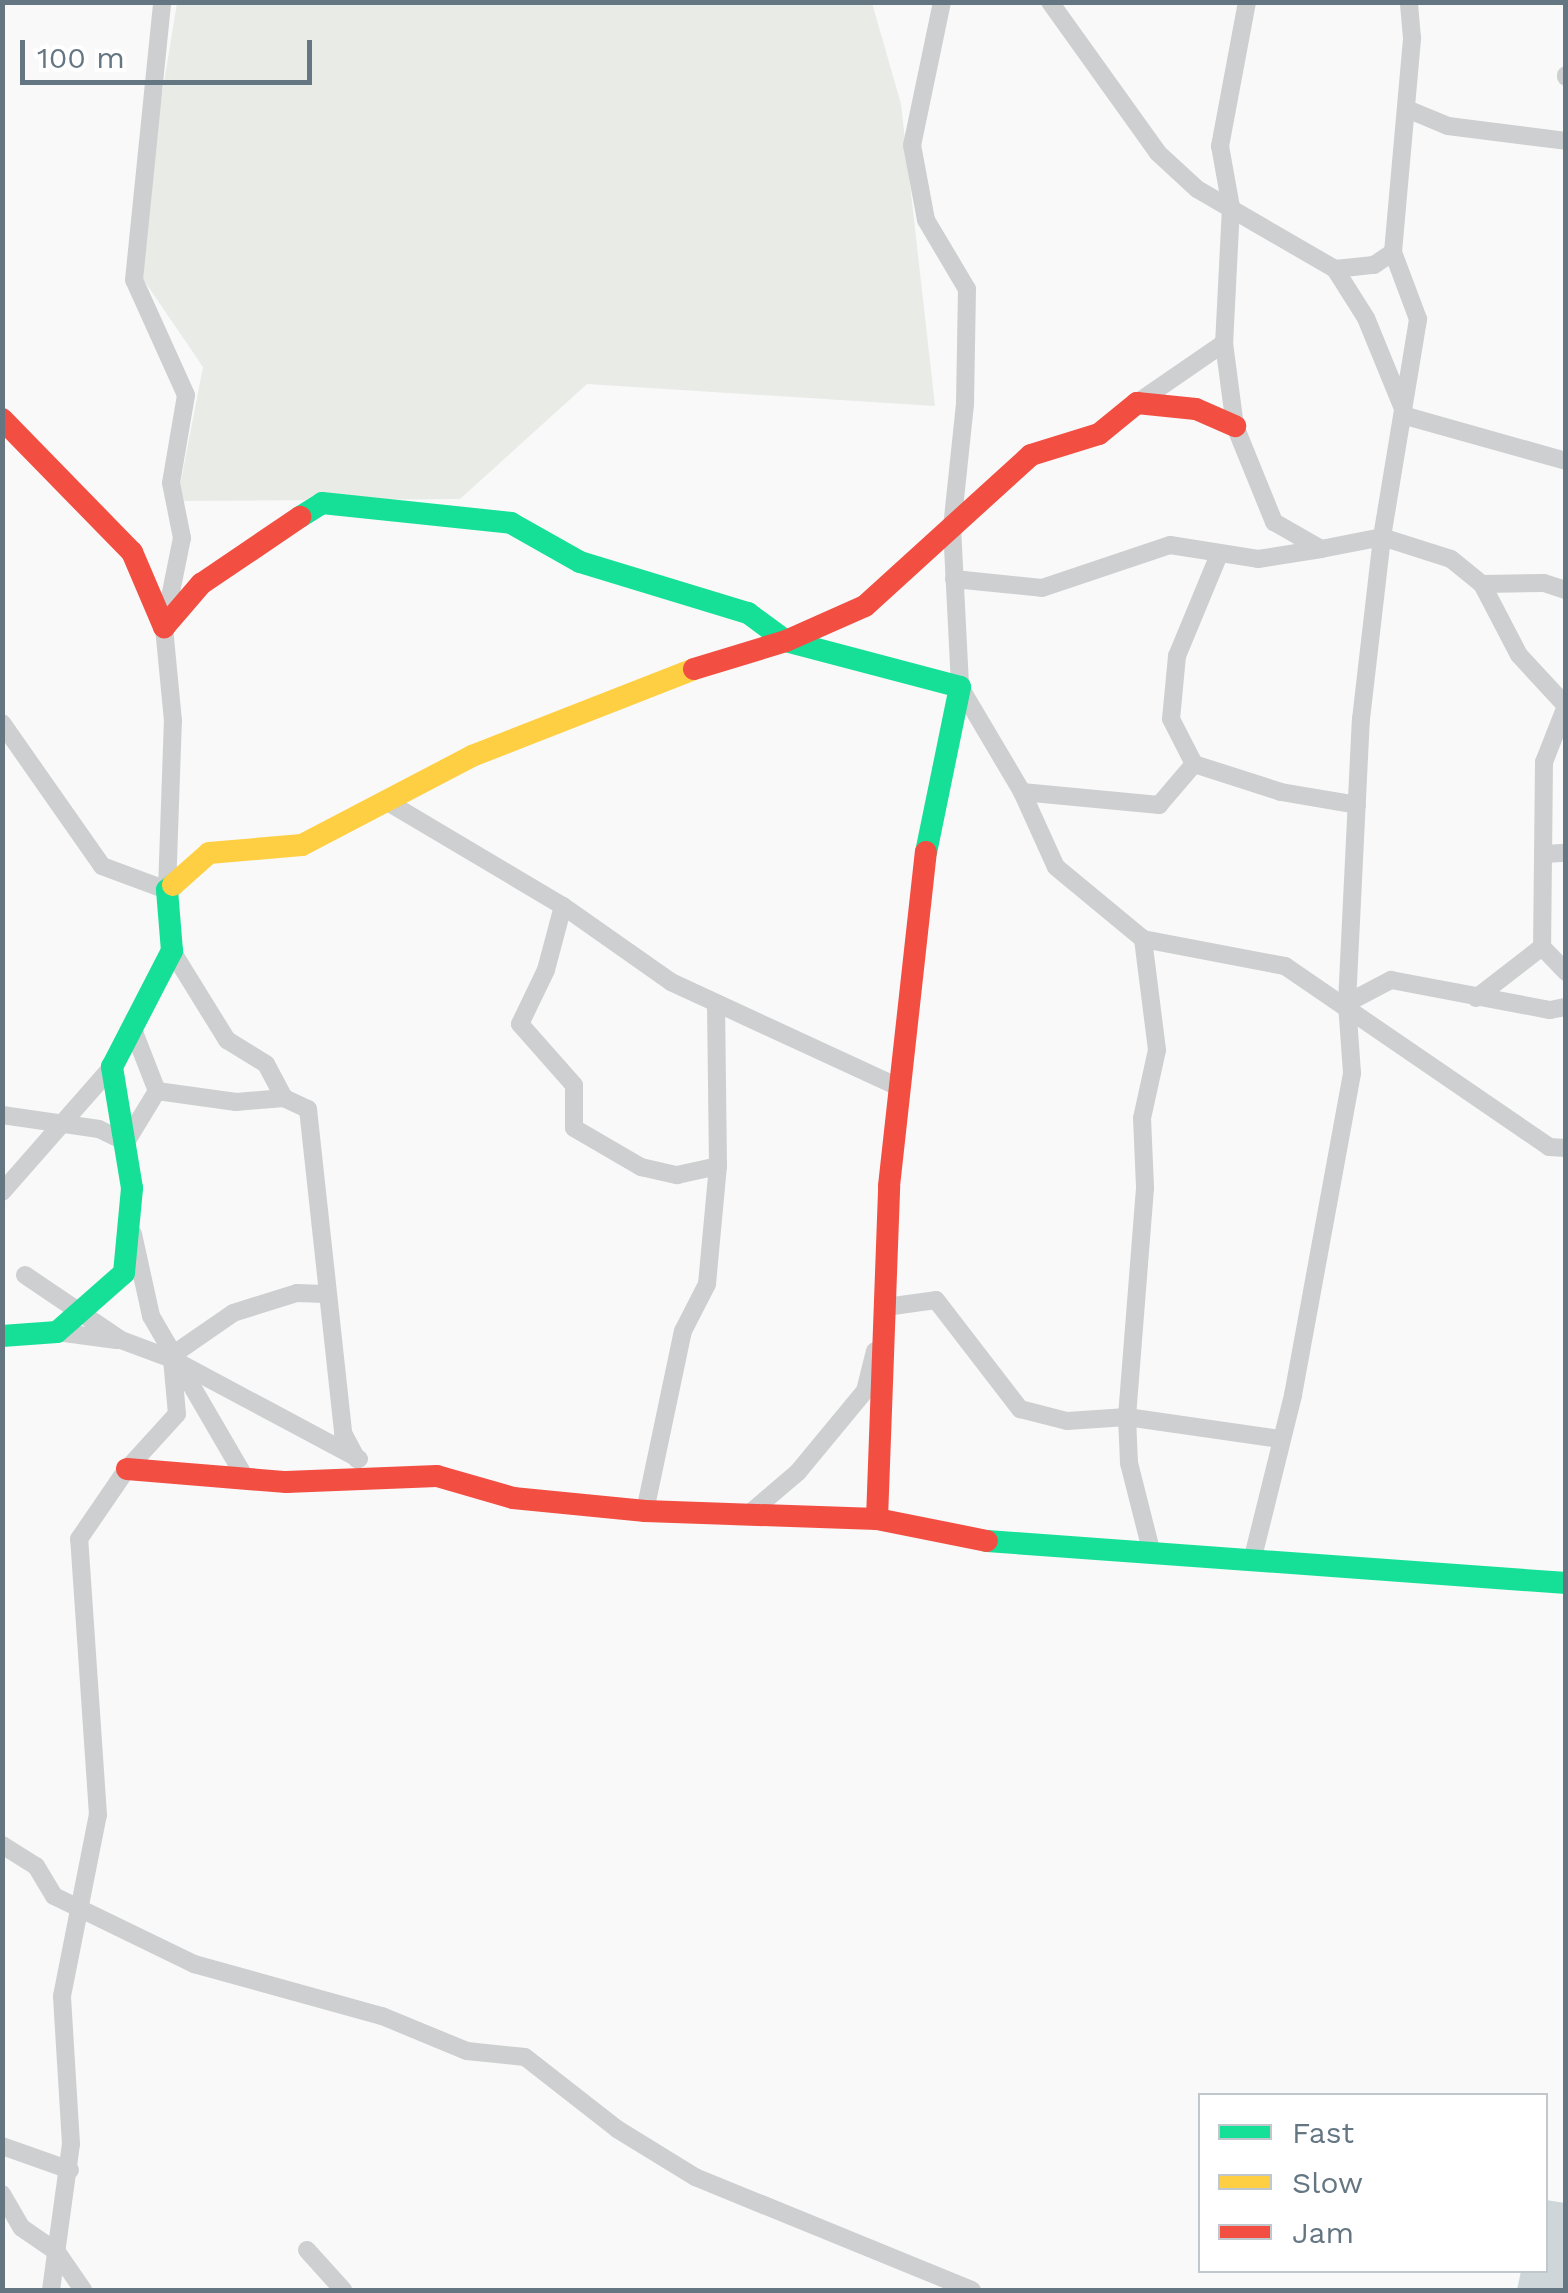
<!DOCTYPE html>
<html>
<head>
<meta charset="utf-8">
<style>
  body { margin:0 }
  #map { position:relative; width:1568px; height:2293px; overflow:hidden; background:#f9f9f9; font-family:"Work Sans",sans-serif }
  div>[style] { position:absolute }
  [style*='--x'] { left:calc(var(--x)*1px); top:calc(var(--y)*1px); width:calc(var(--w)*1px); rotate:calc(var(--a)*1deg) }
  .green>* { inset:0; background:#e8ebe6 }
  .water>* { inset:0; background:#ced6d9 }
  .street>* { height:18px; margin:-9px; padding:0 9px; transform-origin:9px; border-radius:9px; background:#cecfd0 }
  .fast>* { height:22px; margin:-11px; padding:0 11px; transform-origin:11px; border-radius:11px; background:#16e098 }
  .slow>* { height:22px; margin:-11px; padding:0 11px; transform-origin:11px; border-radius:11px; background:#ffcf43 }
  .jam>* { height:22px; margin:-11px; padding:0 11px; transform-origin:11px; border-radius:11px; background:#f24e42 }
  span { translate:-50% -50%; white-space:nowrap; text-align:center; line-height:1.15; -webkit-text-stroke:10px #fff; paint-order:stroke }
  .frame { position:absolute; inset:0; border:5px solid #657683; pointer-events:none }
  .legend { position:absolute; left:1198px; top:2093px; width:350px; height:180px; box-sizing:border-box; background:#fff; border:2px solid #c1c8cd; margin:0; padding:12px 18px; list-style:none; font-size:30px; color:#657683 }
  .legend li { display:flex; align-items:center; gap:20px; height:50px }
  .legend b { width:50px; border:2px solid #c1c8cd }
  .scale { position:absolute; left:20px; top:40px; width:292px; height:45px; box-sizing:border-box; border:5px solid #657683; border-top:0; padding-left:12px; font-size:30px; line-height:35px; white-space:nowrap; color:#657683; -webkit-text-stroke:8px #fff; paint-order:stroke }
</style>
</head>
<body>
<div id="map">
  <div class="green">
    <i style="clip-path:polygon(177px 3px,872px 3px,901px 104px,935px 406px,587px 384px,460px 499px,177px 501px,203px 367px,143px 279px,152px 156px)"></i>
  </div>
  <div class="water">
    <i style="clip-path:polygon(1546px 2200px,1565px 2203px,1565px 2290px,1517px 2290px,1521px 2271px,1546px 2270px)"></i>
  </div>
  <div class="street">
    <i style="--x:942;--y:2;--w:146;--a:101.8"></i>
    <i style="--x:912;--y:145;--w:76;--a:79.4"></i>
    <i style="--x:926;--y:220;--w:80;--a:59.3"></i>
    <i style="--x:967;--y:289;--w:115;--a:91"></i>
    <i style="--x:965;--y:404;--w:124;--a:96"></i>
    <i style="--x:952;--y:527;--w:160;--a:87.1"></i>
    <i style="--x:960;--y:687;--w:122;--a:59.4"></i>
    <i style="--x:1022;--y:792;--w:82;--a:65.6"></i>
    <i style="--x:1056;--y:867;--w:113;--a:39.6"></i>
    <i style="--x:1143;--y:939;--w:145;--a:10.8"></i>
    <i style="--x:1285;--y:966;--w:320;--a:34.4"></i>
    <i style="--x:1549;--y:1147;--w:17;--a:3"></i>
    <i style="--x:1050;--y:2;--w:186;--a:54.4"></i>
    <i style="--x:1158;--y:153;--w:53;--a:42.7"></i>
    <i style="--x:1197;--y:189;--w:160;--a:30.1"></i>
    <i style="--x:1335;--y:269;--w:58;--a:57.7"></i>
    <i style="--x:1366;--y:318;--w:106;--a:67.8"></i>
    <i style="--x:1406;--y:416;--w:166;--a:15.7"></i>
    <i style="--x:1247;--y:2;--w:147;--a:100.6"></i>
    <i style="--x:1220;--y:146;--w:62;--a:79.8"></i>
    <i style="--x:1231;--y:207;--w:136;--a:92.9"></i>
    <i style="--x:1224;--y:343;--w:84;--a:82.5"></i>
    <i style="--x:1235;--y:426;--w:104;--a:67.9"></i>
    <i style="--x:1274;--y:522;--w:54;--a:29.9"></i>
    <i style="--x:1321;--y:549;--w:62;--a:-11.1"></i>
    <i style="--x:1382;--y:537;--w:72;--a:17.7"></i>
    <i style="--x:1451;--y:559;--w:40;--a:39"></i>
    <i style="--x:1482;--y:584;--w:80;--a:62.5"></i>
    <i style="--x:1519;--y:655;--w:69;--a:47.3"></i>
    <i style="--x:1566;--y:75;--w:2;--a:90"></i>
    <i style="--x:1407;--y:109;--w:44;--a:22.5"></i>
    <i style="--x:1448;--y:126;--w:119;--a:7.2"></i>
    <i style="--x:1335;--y:269;--w:39;--a:-6"></i>
    <i style="--x:1374;--y:265;--w:23;--a:-34"></i>
    <i style="--x:1393;--y:252;--w:215;--a:-84.9"></i>
    <i style="--x:1412;--y:38;--w:36;--a:-95"></i>
    <i style="--x:1137;--y:403;--w:106;--a:-34.6"></i>
    <i style="--x:1218;--y:557;--w:107;--a:112.5"></i>
    <i style="--x:1177;--y:656;--w:63;--a:95.4"></i>
    <i style="--x:1171;--y:719;--w:51;--a:62.9"></i>
    <i style="--x:1194;--y:764;--w:91;--a:17.8"></i>
    <i style="--x:1281;--y:792;--w:77;--a:9.7"></i>
    <i style="--x:954;--y:579;--w:88;--a:5.8"></i>
    <i style="--x:1042;--y:588;--w:135;--a:-18.6"></i>
    <i style="--x:1170;--y:545;--w:89;--a:9"></i>
    <i style="--x:1258;--y:559;--w:64;--a:-9"></i>
    <i style="--x:1482;--y:584;--w:62;--a:-0.9"></i>
    <i style="--x:1544;--y:583;--w:23;--a:18"></i>
    <i style="--x:1566;--y:706;--w:60;--a:111.4"></i>
    <i style="--x:1544;--y:762;--w:185;--a:90.6"></i>
    <i style="--x:1542;--y:947;--w:35;--a:46"></i>
    <i style="--x:2;--y:723;--w:174;--a:55"></i>
    <i style="--x:102;--y:866;--w:69;--a:20.3"></i>
    <i style="--x:167;--y:890;--w:169;--a:-88"></i>
    <i style="--x:173;--y:721;--w:94;--a:-95.5"></i>
    <i style="--x:164;--y:627;--w:91;--a:-78.6"></i>
    <i style="--x:182;--y:538;--w:56;--a:-101.3"></i>
    <i style="--x:171;--y:483;--w:89;--a:-80.3"></i>
    <i style="--x:186;--y:395;--w:126;--a:-114.3"></i>
    <i style="--x:134;--y:280;--w:279;--a:-84.2"></i>
    <i style="--x:1022;--y:792;--w:138;--a:5.4"></i>
    <i style="--x:1159;--y:805;--w:54;--a:-49.5"></i>
    <i style="--x:386;--y:801;--w:206;--a:30.7"></i>
    <i style="--x:563;--y:906;--w:132;--a:35.1"></i>
    <i style="--x:671;--y:982;--w:252;--a:24.8"></i>
    <i style="--x:1544;--y:854;--w:22;--a:-3"></i>
    <i style="--x:563;--y:906;--w:66;--a:104.9"></i>
    <i style="--x:546;--y:970;--w:60;--a:115.7"></i>
    <i style="--x:520;--y:1024;--w:81;--a:48.5"></i>
    <i style="--x:574;--y:1085;--w:43;--a:90"></i>
    <i style="--x:574;--y:1128;--w:78;--a:30.2"></i>
    <i style="--x:641;--y:1167;--w:37;--a:13"></i>
    <i style="--x:677;--y:1175;--w:42;--a:-12.4"></i>
    <i style="--x:1143;--y:939;--w:112;--a:82.8"></i>
    <i style="--x:1157;--y:1050;--w:70;--a:102.4"></i>
    <i style="--x:1142;--y:1118;--w:70;--a:87.5"></i>
    <i style="--x:1145;--y:1188;--w:230;--a:94.5"></i>
    <i style="--x:1127;--y:1417;--w:46;--a:87.5"></i>
    <i style="--x:1129;--y:1463;--w:94;--a:75.8"></i>
    <i style="--x:172;--y:951;--w:105;--a:58.3"></i>
    <i style="--x:227;--y:1040;--w:46;--a:31.6"></i>
    <i style="--x:266;--y:1064;--w:38;--a:62"></i>
    <i style="--x:284;--y:1098;--w:26;--a:25"></i>
    <i style="--x:308;--y:1109;--w:326;--a:83.8"></i>
    <i style="--x:343;--y:1433;--w:30;--a:62"></i>
    <i style="--x:1476;--y:998;--w:83;--a:-37.7"></i>
    <i style="--x:1347;--y:1003;--w:50;--a:-27.6"></i>
    <i style="--x:1391;--y:980;--w:162;--a:10.7"></i>
    <i style="--x:1550;--y:1010;--w:16;--a:-11"></i>
    <i style="--x:157;--y:1091;--w:80;--a:7.9"></i>
    <i style="--x:236;--y:1102;--w:48;--a:-4.8"></i>
    <i style="--x:2;--y:1115;--w:98;--a:8.2"></i>
    <i style="--x:99;--y:1129;--w:30;--a:26"></i>
    <i style="--x:126;--y:1142;--w:60;--a:-58.7"></i>
    <i style="--x:157;--y:1091;--w:63;--a:-111.3"></i>
    <i style="--x:2;--y:1192;--w:167;--a:-48.7"></i>
    <i style="--x:133;--y:1234;--w:84;--a:77.6"></i>
    <i style="--x:151;--y:1316;--w:185;--a:59.8"></i>
    <i style="--x:25;--y:1275;--w:116;--a:34.1"></i>
    <i style="--x:121;--y:1340;--w:54;--a:20.4"></i>
    <i style="--x:172;--y:1359;--w:212;--a:28.1"></i>
    <i style="--x:883;--y:1316;--w:9;--a:-72"></i>
    <i style="--x:886;--y:1307;--w:50;--a:-8"></i>
    <i style="--x:936;--y:1300;--w:138;--a:52.4"></i>
    <i style="--x:1020;--y:1409;--w:49;--a:14.3"></i>
    <i style="--x:1067;--y:1421;--w:60;--a:-3.8"></i>
    <i style="--x:1127;--y:1417;--w:155;--a:8.2"></i>
    <i style="--x:57;--y:1332;--w:60;--a:7.7"></i>
    <i style="--x:171;--y:1356;--w:75;--a:-34.7"></i>
    <i style="--x:233;--y:1313;--w:67;--a:-17.4"></i>
    <i style="--x:297;--y:1293;--w:28;--a:2"></i>
    <i style="--x:645;--y:1511;--w:184;--a:-78.1"></i>
    <i style="--x:683;--y:1331;--w:53;--a:-62.9"></i>
    <i style="--x:707;--y:1284;--w:119;--a:-84.7"></i>
    <i style="--x:718;--y:1166;--w:161;--a:-90.7"></i>
    <i style="--x:750;--y:1513;--w:63;--a:-40.5"></i>
    <i style="--x:798;--y:1472;--w:105;--a:-50.4"></i>
    <i style="--x:865;--y:1391;--w:41;--a:-76"></i>
    <i style="--x:1252;--y:1561;--w:171;--a:-76.1"></i>
    <i style="--x:1293;--y:1395;--w:327;--a:-79.6"></i>
    <i style="--x:1352;--y:1073;--w:70;--a:-94.1"></i>
    <i style="--x:1347;--y:1003;--w:284;--a:-87.2"></i>
    <i style="--x:1361;--y:719;--w:183;--a:-83.4"></i>
    <i style="--x:1382;--y:537;--w:221;--a:-80.6"></i>
    <i style="--x:1418;--y:319;--w:72;--a:-110.5"></i>
    <i style="--x:2;--y:1845;--w:40;--a:32"></i>
    <i style="--x:36;--y:1866;--w:35;--a:59"></i>
    <i style="--x:54;--y:1896;--w:156;--a:25.9"></i>
    <i style="--x:194;--y:1964;--w:195;--a:15.5"></i>
    <i style="--x:382;--y:2016;--w:92;--a:22.4"></i>
    <i style="--x:467;--y:2051;--w:58;--a:5.9"></i>
    <i style="--x:525;--y:2057;--w:117;--a:38"></i>
    <i style="--x:617;--y:2129;--w:92;--a:31.6"></i>
    <i style="--x:695;--y:2177;--w:299;--a:22.2"></i>
    <i style="--x:2;--y:2146;--w:72;--a:19.4"></i>
    <i style="--x:2;--y:2194;--w:39;--a:60"></i>
    <i style="--x:22;--y:2228;--w:42;--a:34.4"></i>
    <i style="--x:57;--y:2252;--w:46;--a:55.6"></i>
    <i style="--x:307;--y:2250;--w:54;--a:48"></i>
    <i style="--x:51;--y:2290;--w:147;--a:-82.2"></i>
    <i style="--x:71;--y:2144;--w:148;--a:-93.5"></i>
    <i style="--x:62;--y:1996;--w:185;--a:-78.8"></i>
    <i style="--x:98;--y:1815;--w:277;--a:-93.9"></i>
    <i style="--x:79;--y:1539;--w:85;--a:-55.6"></i>
    <i style="--x:127;--y:1469;--w:74;--a:-47.7"></i>
    <i style="--x:177;--y:1414;--w:55;--a:-95.2"></i>
  </div>
  <div class="fast">
    <i style="--x:300;--y:517;--w:26;--a:-32"></i>
    <i style="--x:322;--y:503;--w:190;--a:6"></i>
    <i style="--x:511;--y:523;--w:79;--a:29.5"></i>
    <i style="--x:580;--y:562;--w:176;--a:16.9"></i>
    <i style="--x:748;--y:613;--w:47;--a:36.4"></i>
    <i style="--x:786;--y:641;--w:180;--a:14.8"></i>
    <i style="--x:960;--y:687;--w:168;--a:101.6"></i>
    <i style="--x:2;--y:1336;--w:55;--a:-4.2"></i>
    <i style="--x:57;--y:1332;--w:89;--a:-41.4"></i>
    <i style="--x:124;--y:1273;--w:85;--a:-84.6"></i>
    <i style="--x:132;--y:1188;--w:123;--a:-99.4"></i>
    <i style="--x:112;--y:1067;--w:131;--a:-62.7"></i>
    <i style="--x:172;--y:951;--w:61;--a:-94.7"></i>
    <i style="--x:167;--y:890;--w:8;--a:-40"></i>
    <i style="--x:987;--y:1541;--w:581;--a:4.15"></i>
  </div>
  <div class="slow">
    <i style="--x:173;--y:885;--w:48;--a:-41.6"></i>
    <i style="--x:209;--y:853;--w:93;--a:-4.9"></i>
    <i style="--x:302;--y:845;--w:192;--a:-27.6"></i>
    <i style="--x:472;--y:756;--w:238;--a:-21.4"></i>
  </div>
  <div class="jam">
    <i style="--x:2;--y:419;--w:186;--a:45.7"></i>
    <i style="--x:132;--y:552;--w:82;--a:66.9"></i>
    <i style="--x:164;--y:627;--w:57;--a:-49.3"></i>
    <i style="--x:201;--y:584;--w:120;--a:-34.1"></i>
    <i style="--x:694;--y:669;--w:96;--a:-16.9"></i>
    <i style="--x:786;--y:641;--w:86;--a:-23.9"></i>
    <i style="--x:865;--y:606;--w:224;--a:-42.3"></i>
    <i style="--x:1031;--y:455;--w:71;--a:-17.2"></i>
    <i style="--x:1099;--y:434;--w:49;--a:-39.2"></i>
    <i style="--x:1137;--y:403;--w:59;--a:5.8"></i>
    <i style="--x:1196;--y:409;--w:43;--a:23.6"></i>
    <i style="--x:127;--y:1469;--w:160;--a:4.7"></i>
    <i style="--x:286;--y:1482;--w:151;--a:-2.3"></i>
    <i style="--x:437;--y:1476;--w:79;--a:16.1"></i>
    <i style="--x:513;--y:1498;--w:133;--a:5.6"></i>
    <i style="--x:645;--y:1511;--w:232;--a:2"></i>
    <i style="--x:877;--y:1519;--w:112;--a:11.3"></i>
    <i style="--x:877;--y:1519;--w:333;--a:-87.9"></i>
    <i style="--x:889;--y:1186;--w:336;--a:-83.7"></i>
  </div>
  <div class="frame"></div>
  <ul class="legend">
  <li><b style="height:12px;background:#16e098"></b>Fast</li>
  <li><b style="height:12px;background:#ffcf43"></b>Slow</li>
  <li><b style="height:12px;background:#f24e42"></b>Jam</li>
  </ul>
  <div class="scale">100 m</div>
</div>
</body>
</html>
